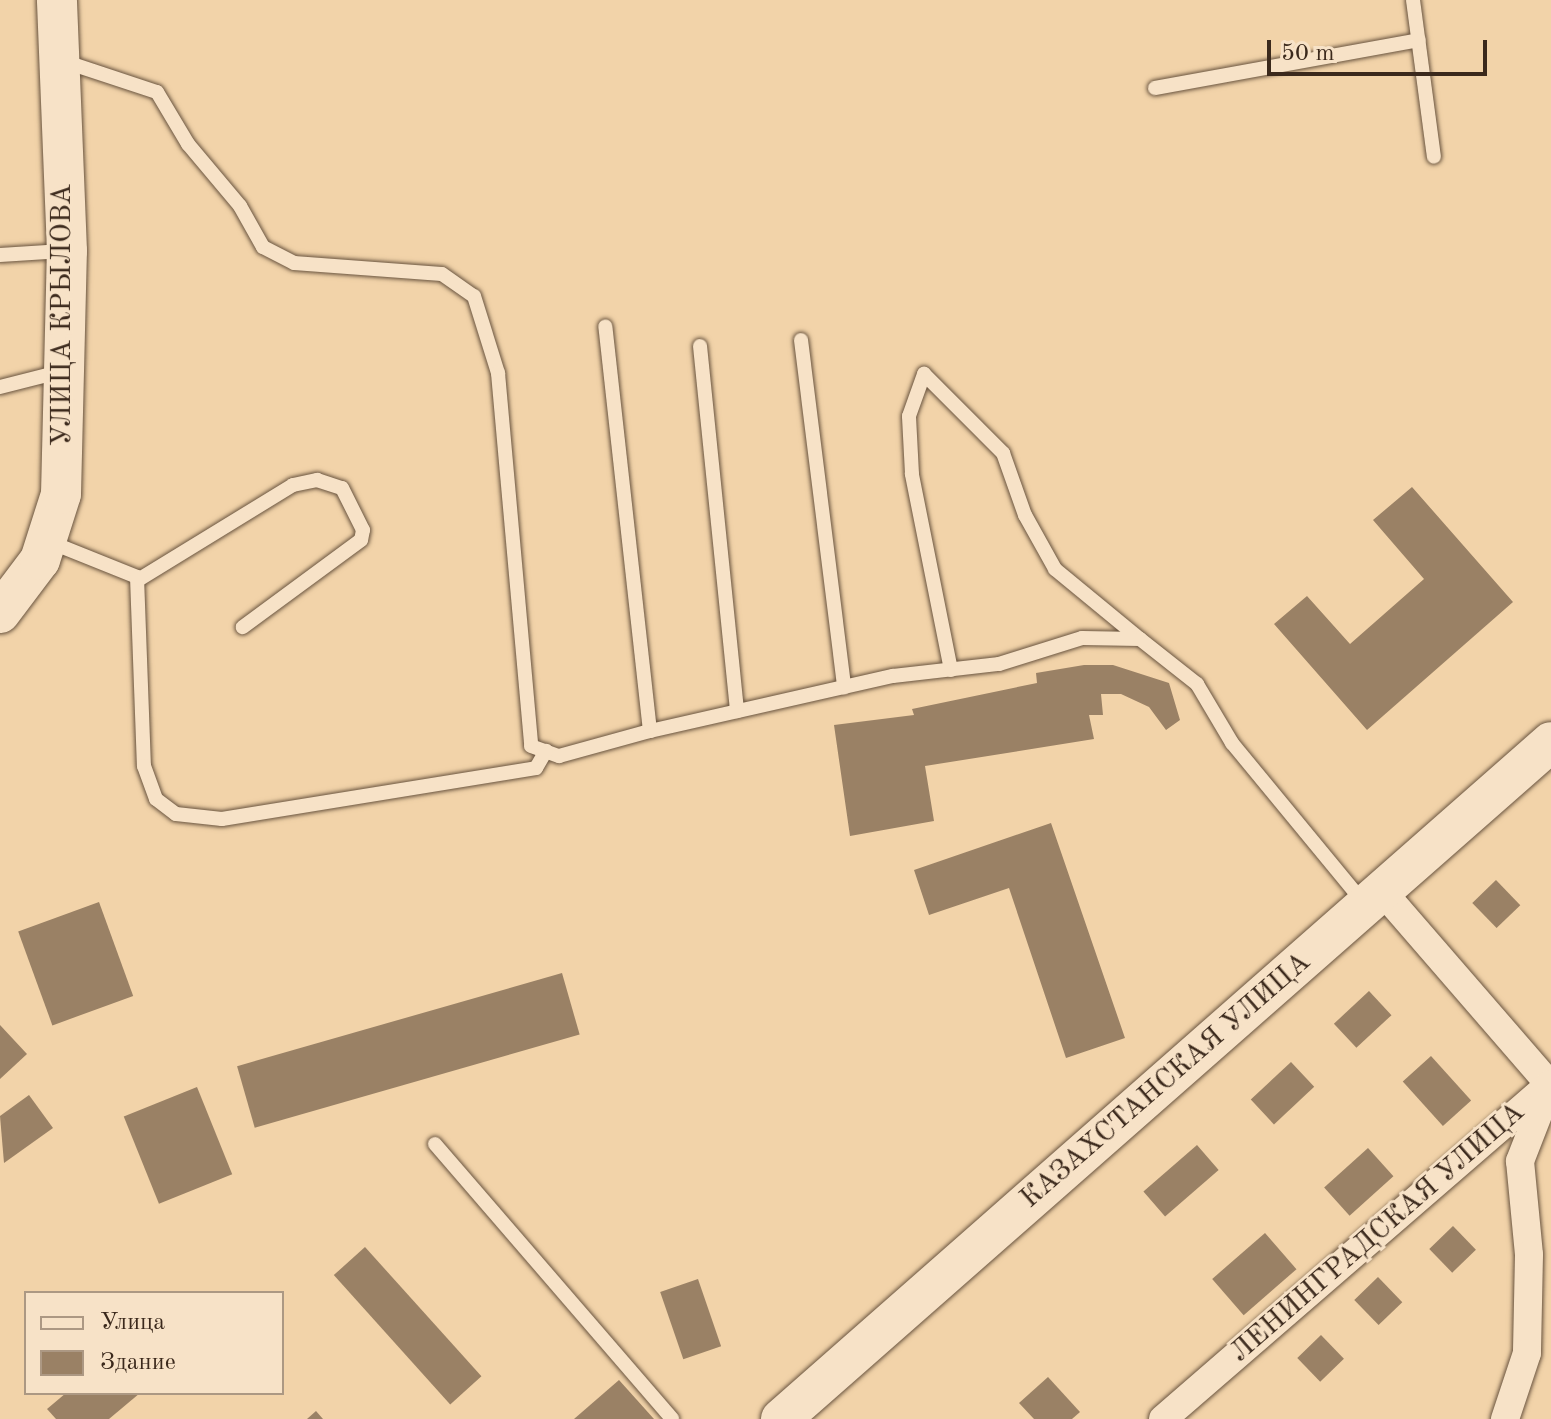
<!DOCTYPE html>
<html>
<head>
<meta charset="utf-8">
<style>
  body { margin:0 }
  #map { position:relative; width:1551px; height:1419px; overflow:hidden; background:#f2d3a9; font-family:"Old Standard TT",serif }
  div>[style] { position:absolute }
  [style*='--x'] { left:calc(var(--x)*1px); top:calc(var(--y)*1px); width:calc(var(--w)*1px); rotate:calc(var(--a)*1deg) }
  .building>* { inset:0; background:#9a8165; transform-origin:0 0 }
  .roads { filter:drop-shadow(0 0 2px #69543f) drop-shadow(0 0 2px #69543f) }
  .lane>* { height:14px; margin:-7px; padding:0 7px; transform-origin:7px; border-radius:7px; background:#f7e2c7 }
  .street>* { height:28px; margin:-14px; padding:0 14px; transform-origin:14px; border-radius:14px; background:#f7e2c7 }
  .secondary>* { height:40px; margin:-20px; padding:0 20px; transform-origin:20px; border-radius:20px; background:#f7e2c7 }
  span { translate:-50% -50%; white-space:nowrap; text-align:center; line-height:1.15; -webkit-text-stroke:6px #f7e2c7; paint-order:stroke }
  .street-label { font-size:28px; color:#3b291c }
  .legend { position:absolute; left:24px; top:1291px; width:260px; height:104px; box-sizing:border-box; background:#f7e2c7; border:2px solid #ac9883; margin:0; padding:10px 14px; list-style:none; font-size:24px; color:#3b291c }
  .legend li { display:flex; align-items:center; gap:16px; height:40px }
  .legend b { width:40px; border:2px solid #ac9883 }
  .scale { position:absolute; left:1267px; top:40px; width:220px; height:36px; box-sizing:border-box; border:4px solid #3b291c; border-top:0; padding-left:10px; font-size:24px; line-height:28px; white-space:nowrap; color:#3b291c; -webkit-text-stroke:6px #f7e2c7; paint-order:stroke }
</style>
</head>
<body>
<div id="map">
  <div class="building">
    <i style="clip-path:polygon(1412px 487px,1513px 602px,1367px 730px,1274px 624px,1307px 596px,1350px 644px,1424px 579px,1373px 520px)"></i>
    <i style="clip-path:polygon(1084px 665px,1113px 665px,1169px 683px,1180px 720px,1166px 730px,1149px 707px,1121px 694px,1101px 694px,1103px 715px,1089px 715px,1094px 739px,925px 766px,934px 821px,850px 836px,834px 725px,914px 715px,912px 709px,1037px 683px,1036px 673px)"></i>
    <i style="clip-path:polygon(1051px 823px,1125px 1038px,1066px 1058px,1009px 888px,929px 915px,914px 870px)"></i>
    <i style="left:1496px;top:880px;width:35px;height:33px;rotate:46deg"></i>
    <i style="left:99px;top:902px;width:100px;height:86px;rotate:70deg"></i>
    <i style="left:562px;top:973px;width:64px;height:338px;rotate:74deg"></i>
    <i style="left:1369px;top:991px;width:33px;height:48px;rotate:47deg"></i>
    <i style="clip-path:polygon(0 1025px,27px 1054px,0 1079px)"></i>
    <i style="left:1431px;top:1056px;width:60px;height:38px;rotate:48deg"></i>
    <i style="left:1291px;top:1062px;width:34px;height:55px;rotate:47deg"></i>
    <i style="left:197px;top:1087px;width:94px;height:79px;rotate:68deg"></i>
    <i style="clip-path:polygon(29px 1095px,53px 1128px,4px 1163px,0 1116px)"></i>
    <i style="left:1197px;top:1145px;width:33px;height:71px;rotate:49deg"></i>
    <i style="left:1368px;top:1148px;width:38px;height:59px;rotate:48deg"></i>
    <i style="left:1453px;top:1226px;width:33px;height:33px;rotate:46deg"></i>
    <i style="left:1265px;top:1233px;width:48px;height:70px;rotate:49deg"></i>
    <i style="left:365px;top:1247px;width:174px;height:42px;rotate:48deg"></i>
    <i style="left:1378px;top:1277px;width:35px;height:33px;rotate:46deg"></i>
    <i style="left:698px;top:1279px;width:71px;height:40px;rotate:71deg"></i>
    <i style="left:1321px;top:1335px;width:33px;height:33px;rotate:46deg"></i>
    <i style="clip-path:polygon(1048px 1377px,1080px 1412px,1072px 1419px,1034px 1419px,1019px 1403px)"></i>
    <i style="clip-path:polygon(619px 1380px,654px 1419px,574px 1419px)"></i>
    <i style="clip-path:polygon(66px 1393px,140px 1393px,109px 1419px,56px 1419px,47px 1409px)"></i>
    <i style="clip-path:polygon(316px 1411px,323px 1419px,307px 1419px)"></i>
  </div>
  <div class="roads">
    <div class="lane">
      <i style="--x:1413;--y:0;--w:158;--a:82.4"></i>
      <i style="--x:63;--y:61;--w:99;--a:18.3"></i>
      <i style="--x:157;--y:92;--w:61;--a:59.2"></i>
      <i style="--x:188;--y:144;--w:81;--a:50"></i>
      <i style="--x:240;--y:206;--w:47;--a:60.7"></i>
      <i style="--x:263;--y:247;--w:35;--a:27"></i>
      <i style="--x:294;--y:263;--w:148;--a:4.3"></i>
      <i style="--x:442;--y:274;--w:39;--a:35"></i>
      <i style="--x:474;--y:296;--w:81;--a:72.7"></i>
      <i style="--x:498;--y:373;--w:374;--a:84.9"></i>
      <i style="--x:531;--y:746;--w:30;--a:20"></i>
      <i style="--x:559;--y:756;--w:94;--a:-15.4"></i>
      <i style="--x:650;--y:731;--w:407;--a:-96.3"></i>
      <i style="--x:1155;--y:88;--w:268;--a:-10.3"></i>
      <i style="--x:0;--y:255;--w:63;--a:-3.6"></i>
      <i style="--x:801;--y:340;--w:350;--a:82.9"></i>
      <i style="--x:700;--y:346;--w:367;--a:84.2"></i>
      <i style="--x:0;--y:387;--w:61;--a:-14.3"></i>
      <i style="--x:50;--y:542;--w:94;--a:21.9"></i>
      <i style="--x:137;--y:577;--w:189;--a:87.9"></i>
      <i style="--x:144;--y:766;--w:35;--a:70"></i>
      <i style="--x:156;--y:799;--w:25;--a:37"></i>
      <i style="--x:176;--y:814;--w:46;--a:6.2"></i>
      <i style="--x:222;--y:819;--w:318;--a:-9.2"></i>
      <i style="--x:536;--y:768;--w:20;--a:-60"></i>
      <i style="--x:138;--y:580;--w:182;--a:-31.5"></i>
      <i style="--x:293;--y:485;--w:25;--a:-12"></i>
      <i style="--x:317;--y:480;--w:26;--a:18"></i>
      <i style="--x:342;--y:488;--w:47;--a:63.4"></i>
      <i style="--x:363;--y:530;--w:10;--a:101"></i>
      <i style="--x:361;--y:540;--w:147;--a:143.6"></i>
      <i style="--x:951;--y:670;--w:200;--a:-101.3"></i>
      <i style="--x:912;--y:474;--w:58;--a:-93"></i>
      <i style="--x:909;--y:416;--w:45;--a:-70.3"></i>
      <i style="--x:924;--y:374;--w:112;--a:45"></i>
      <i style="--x:1003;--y:453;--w:66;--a:70.5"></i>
      <i style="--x:1025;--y:515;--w:62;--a:60.9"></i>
      <i style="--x:1055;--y:569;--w:110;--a:39.5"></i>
      <i style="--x:650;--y:731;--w:249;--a:-12.8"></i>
      <i style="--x:893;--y:676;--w:107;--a:-6.5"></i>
      <i style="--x:999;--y:664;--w:87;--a:-17.4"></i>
      <i style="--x:1082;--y:638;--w:58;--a:1"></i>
      <i style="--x:1140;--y:639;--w:73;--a:38.3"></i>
      <i style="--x:1197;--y:684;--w:69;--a:59.3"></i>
      <i style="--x:1232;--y:743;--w:206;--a:50.5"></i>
      <i style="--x:435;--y:1144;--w:363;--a:49.2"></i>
    </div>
    <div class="street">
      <i style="--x:1382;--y:891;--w:258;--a:49.1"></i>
      <i style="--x:1163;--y:1419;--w:512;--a:-40.88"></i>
      <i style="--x:1550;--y:1084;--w:83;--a:111.3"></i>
      <i style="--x:1520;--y:1161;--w:94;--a:84.5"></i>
      <i style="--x:1529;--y:1255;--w:98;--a:91.2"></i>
      <i style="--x:1527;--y:1353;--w:70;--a:108.4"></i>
    </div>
    <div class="secondary">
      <i style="--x:0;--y:613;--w:66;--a:-53"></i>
      <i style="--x:40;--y:560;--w:69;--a:-72.3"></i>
      <i style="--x:61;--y:494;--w:243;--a:-88.6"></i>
      <i style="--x:67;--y:251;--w:251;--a:-92.3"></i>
      <i style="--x:781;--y:1419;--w:1025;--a:-41.32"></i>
    </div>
  </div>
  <div class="street-label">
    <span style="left:63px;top:315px;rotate:-90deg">УЛИЦА КРЫЛОВА</span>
    <span style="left:1166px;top:1081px;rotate:-41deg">КАЗАХСТАНСКАЯ УЛИЦА</span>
    <span style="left:1378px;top:1233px;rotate:-41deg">ЛЕНИНГРАДСКАЯ УЛИЦА</span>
  </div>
  <ul class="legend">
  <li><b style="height:10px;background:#f7e2c7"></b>Улица</li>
  <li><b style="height:22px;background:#9a8165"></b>Здание</li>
  </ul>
  <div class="scale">50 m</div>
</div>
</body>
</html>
